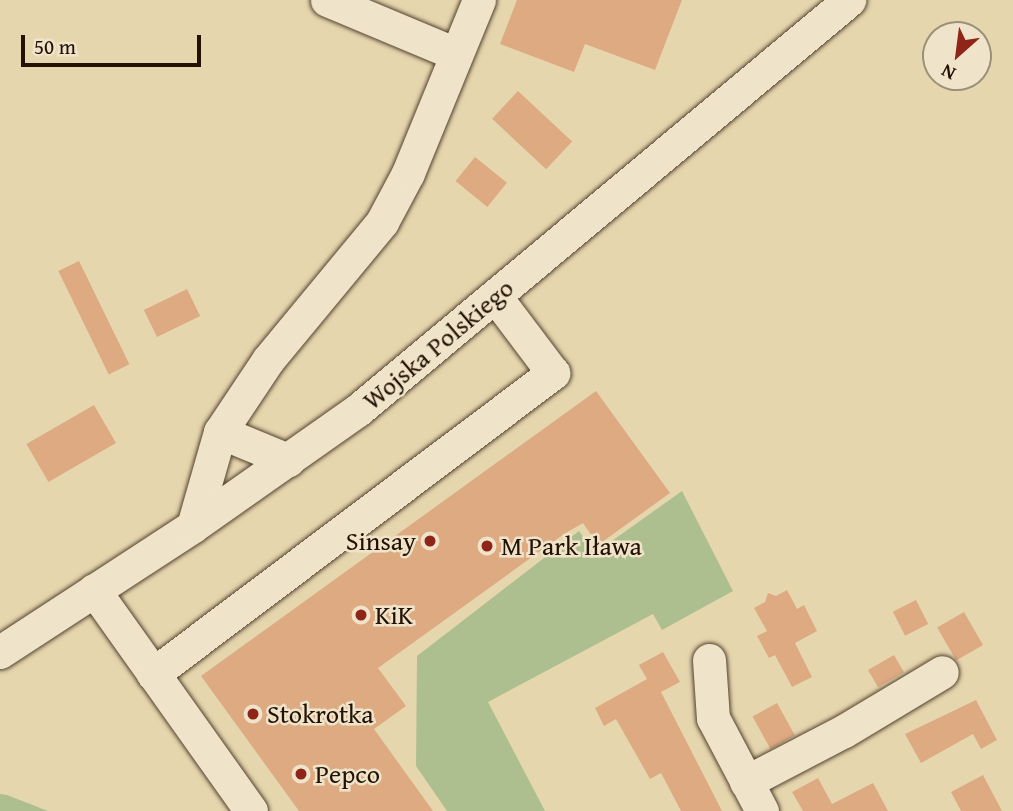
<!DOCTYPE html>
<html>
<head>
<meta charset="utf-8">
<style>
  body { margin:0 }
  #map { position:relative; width:1013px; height:811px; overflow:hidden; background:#e6d6ae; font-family:"Gentium Book Plus",serif }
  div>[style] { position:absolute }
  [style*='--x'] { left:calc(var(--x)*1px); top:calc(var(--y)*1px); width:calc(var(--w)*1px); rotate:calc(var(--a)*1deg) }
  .green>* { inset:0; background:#aebf8f }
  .building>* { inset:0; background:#ddaa82; transform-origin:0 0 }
  .roads { filter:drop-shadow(0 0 2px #54432e) drop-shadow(0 0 2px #54432e) }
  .minor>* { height:33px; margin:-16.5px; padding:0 16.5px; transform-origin:16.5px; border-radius:16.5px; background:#efe4ca }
  .dots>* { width:19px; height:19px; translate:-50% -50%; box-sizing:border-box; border:4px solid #efe4ca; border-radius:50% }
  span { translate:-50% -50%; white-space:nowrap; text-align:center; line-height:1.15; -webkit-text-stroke:5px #efe4ca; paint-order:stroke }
  .street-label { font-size:26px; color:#231203 }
  .poi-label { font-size:26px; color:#231203 }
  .right { translate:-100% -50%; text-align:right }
  .left { translate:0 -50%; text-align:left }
  .north { position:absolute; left:922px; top:21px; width:70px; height:70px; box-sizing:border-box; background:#efe4ca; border:2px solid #9d907a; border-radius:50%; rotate:208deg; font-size:19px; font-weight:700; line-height:28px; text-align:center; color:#231203 }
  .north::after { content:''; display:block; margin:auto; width:24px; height:32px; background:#8f2418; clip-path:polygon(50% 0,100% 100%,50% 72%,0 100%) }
  .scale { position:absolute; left:21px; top:35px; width:180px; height:32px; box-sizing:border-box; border:4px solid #231203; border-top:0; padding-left:9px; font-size:21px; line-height:24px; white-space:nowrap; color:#231203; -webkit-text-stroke:5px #efe4ca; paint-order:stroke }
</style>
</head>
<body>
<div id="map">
  <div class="green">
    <i style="clip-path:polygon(682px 491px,733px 591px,662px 630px,653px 614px,488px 702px,545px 811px,447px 811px,416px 766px,417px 656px,579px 531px,595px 553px)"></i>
    <i style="clip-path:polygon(0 794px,7px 795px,48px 811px,0 811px)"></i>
  </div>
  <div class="building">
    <i style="clip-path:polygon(517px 0,682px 0,655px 70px,585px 44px,574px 72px,500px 44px)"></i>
    <i style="left:518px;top:91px;width:74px;height:38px;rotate:43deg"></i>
    <i style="left:475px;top:157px;width:41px;height:31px;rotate:39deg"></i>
    <i style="left:79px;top:261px;width:115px;height:23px;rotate:64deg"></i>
    <i style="left:187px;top:289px;width:30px;height:48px;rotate:64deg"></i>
    <i style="clip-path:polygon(596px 391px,670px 493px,598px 545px,583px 523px,564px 534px,378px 668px,406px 706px,374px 729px,433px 811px,299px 811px,201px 676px)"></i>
    <i style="left:94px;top:405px;width:44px;height:78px;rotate:60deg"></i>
    <i style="clip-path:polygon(787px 590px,797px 609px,804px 605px,817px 631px,795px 643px,812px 677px,792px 687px,775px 655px,769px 658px,757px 636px,767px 631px,754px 608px,765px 602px,768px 593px,776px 596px)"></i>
    <i style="left:916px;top:600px;width:27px;height:26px;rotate:63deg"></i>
    <i style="left:964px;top:612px;width:38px;height:31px;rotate:60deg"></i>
    <i style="clip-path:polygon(663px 652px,680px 682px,661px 692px,722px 811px,681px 811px,661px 773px,650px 779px,616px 719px,604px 726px,595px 708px,647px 679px,639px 665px)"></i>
    <i style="left:894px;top:655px;width:20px;height:30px;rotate:60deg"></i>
    <i style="clip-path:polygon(976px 700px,997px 740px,981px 749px,973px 734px,921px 763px,905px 734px)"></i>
    <i style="left:777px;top:703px;width:37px;height:28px;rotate:61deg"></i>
    <i style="clip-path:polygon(983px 775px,1002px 811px,961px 811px,951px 792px)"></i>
    <i style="clip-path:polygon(818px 778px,832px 804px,873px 783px,888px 811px,803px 811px,792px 792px)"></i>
  </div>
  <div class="roads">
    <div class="minor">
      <i style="--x:327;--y:0;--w:140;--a:22.7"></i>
      <i style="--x:220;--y:432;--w:74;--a:22.4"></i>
      <i style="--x:193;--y:526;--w:98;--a:-74"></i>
      <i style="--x:220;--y:432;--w:87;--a:-56.3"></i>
      <i style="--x:268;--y:360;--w:179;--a:-50.4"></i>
      <i style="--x:382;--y:222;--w:55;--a:-62"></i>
      <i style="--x:408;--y:173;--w:187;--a:-67.7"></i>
      <i style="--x:94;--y:590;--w:271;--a:54.6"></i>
      <i style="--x:0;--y:652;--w:230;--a:-33.1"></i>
      <i style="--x:193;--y:526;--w:202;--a:-35.1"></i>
      <i style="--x:358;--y:410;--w:640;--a:-39.86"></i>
      <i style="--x:709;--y:660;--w:58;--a:86.1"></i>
      <i style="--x:713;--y:718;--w:105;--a:62.2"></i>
      <i style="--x:153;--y:674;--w:501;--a:-36.96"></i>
      <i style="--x:553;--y:373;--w:96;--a:-127"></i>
      <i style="--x:746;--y:782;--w:110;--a:-27.5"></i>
      <i style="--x:844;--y:731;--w:114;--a:-31"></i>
    </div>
  </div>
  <div class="dots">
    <i style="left:430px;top:541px;background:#8f2418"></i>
    <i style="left:487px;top:546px;background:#8f2418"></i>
    <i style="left:361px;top:615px;background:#8f2418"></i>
    <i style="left:253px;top:714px;background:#8f2418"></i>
    <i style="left:301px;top:774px;background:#8f2418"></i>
  </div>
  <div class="street-label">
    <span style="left:438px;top:344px;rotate:-40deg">Wojska Polskiego</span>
  </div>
  <div class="poi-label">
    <span class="right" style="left:416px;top:541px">Sinsay</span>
    <span class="left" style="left:501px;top:546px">M Park Iława</span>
    <span class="left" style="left:375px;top:615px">KiK</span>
    <span class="left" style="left:267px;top:714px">Stokrotka</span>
    <span class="left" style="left:315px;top:774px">Pepco</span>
  </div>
  <div class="north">N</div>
  <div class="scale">50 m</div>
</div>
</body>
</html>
